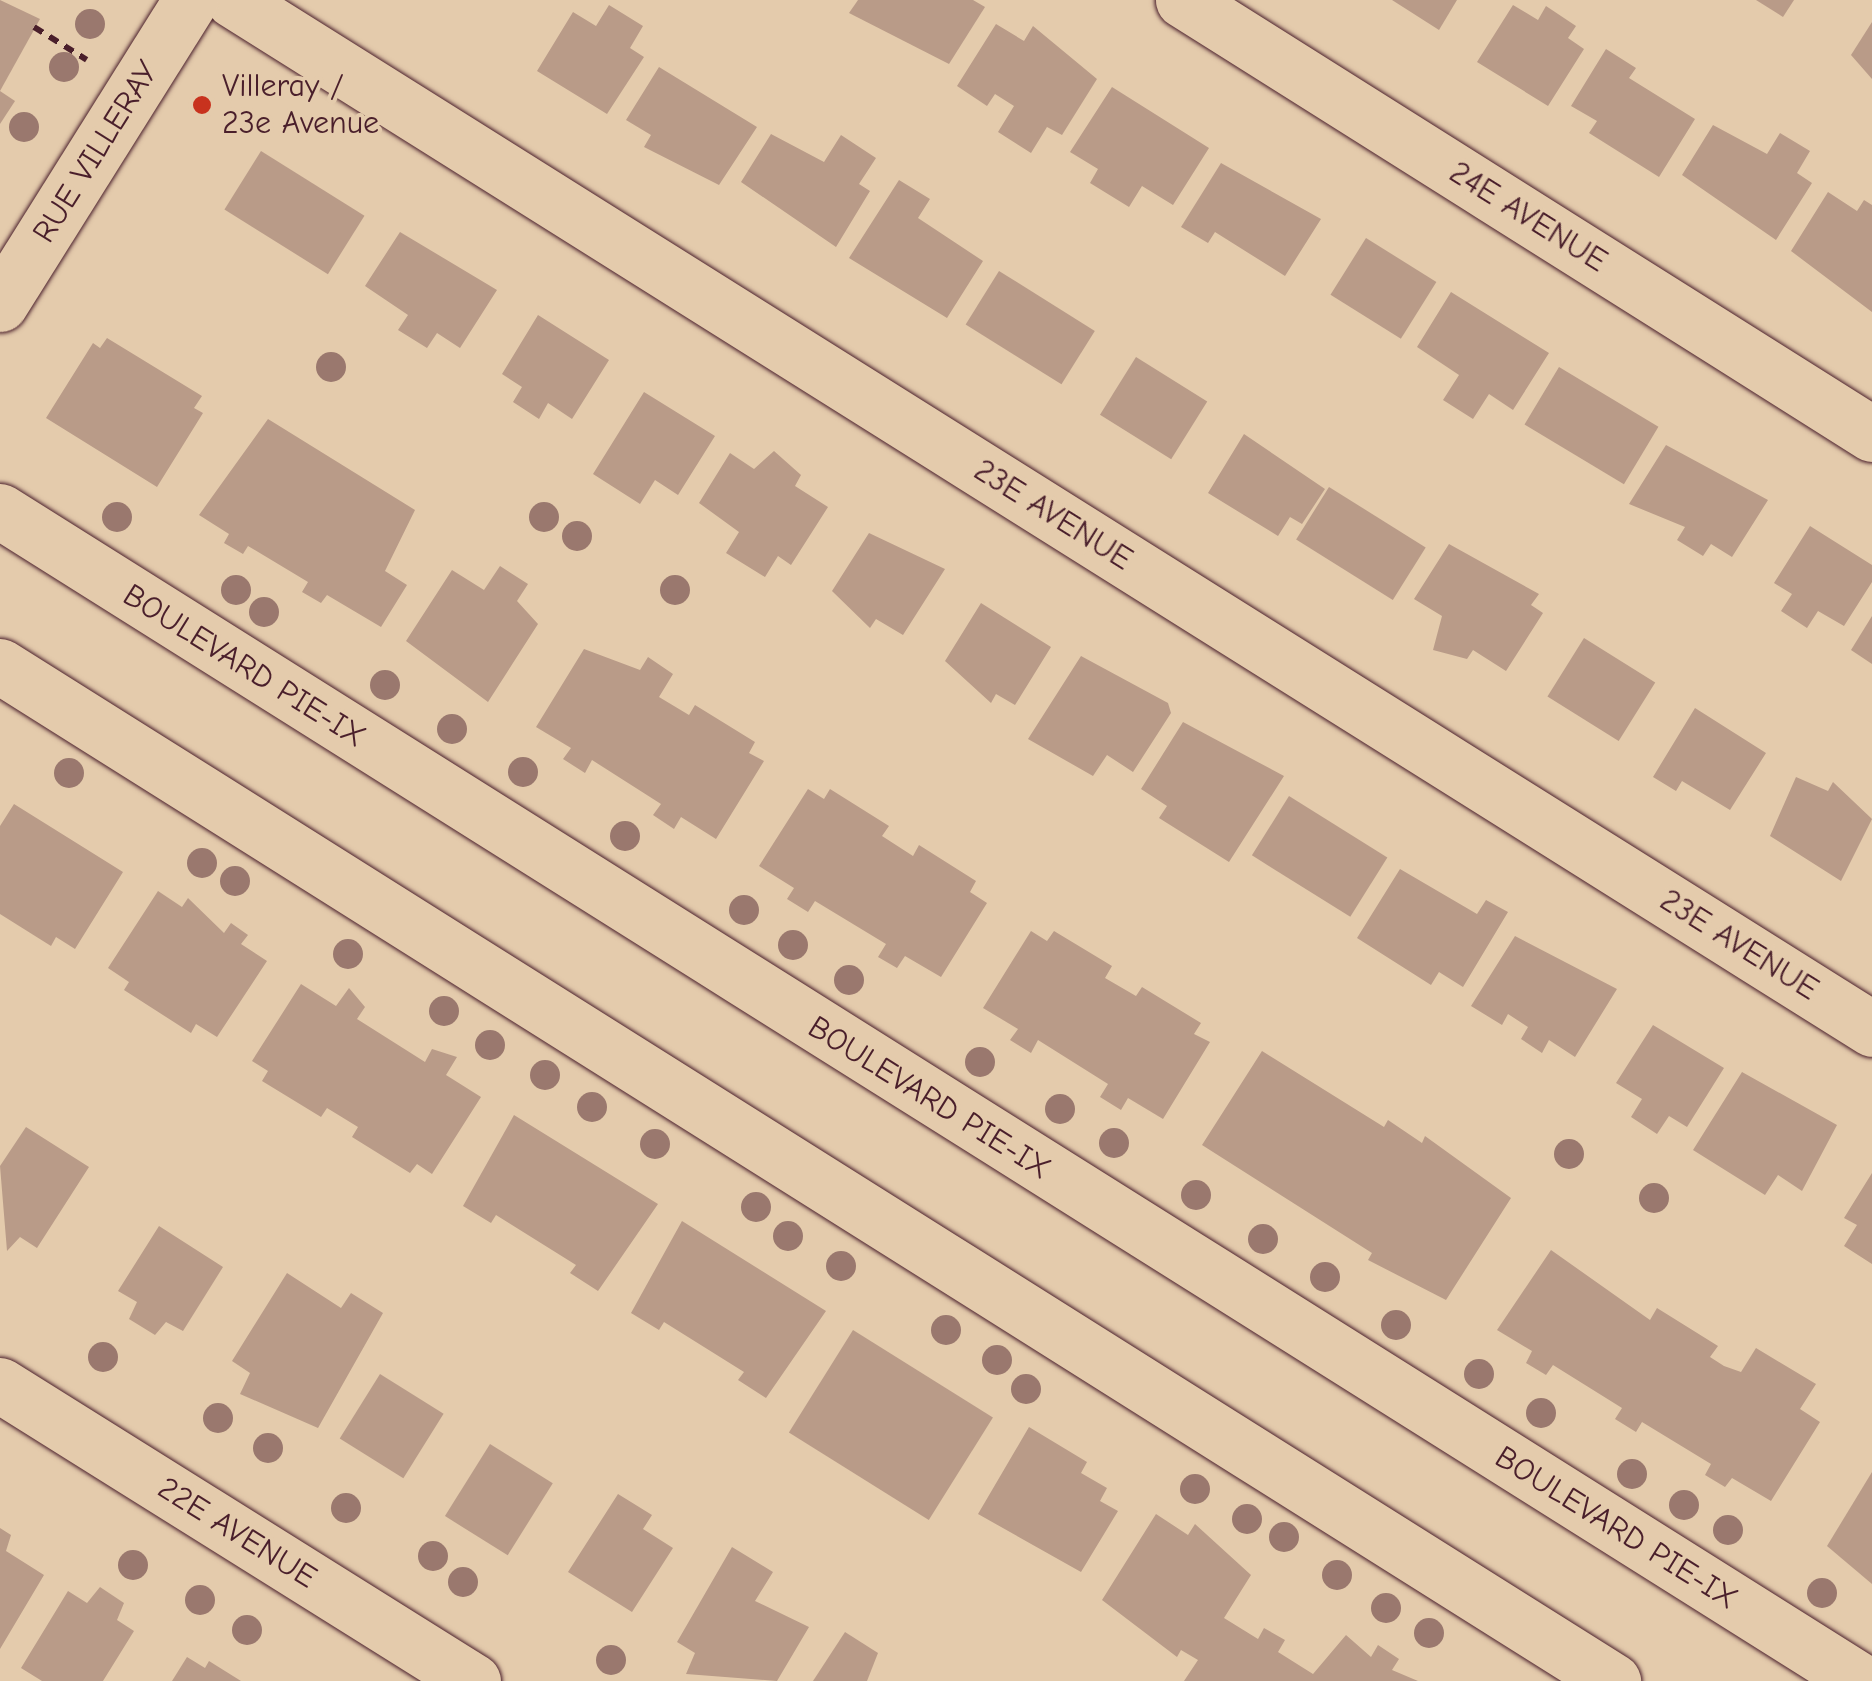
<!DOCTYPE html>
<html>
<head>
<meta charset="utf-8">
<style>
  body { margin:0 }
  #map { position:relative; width:1872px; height:1681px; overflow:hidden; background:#e4cbac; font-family:"Comic Neue",sans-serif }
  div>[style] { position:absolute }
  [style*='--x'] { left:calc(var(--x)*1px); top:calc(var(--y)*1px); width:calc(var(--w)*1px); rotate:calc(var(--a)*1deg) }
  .building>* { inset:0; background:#b99b88; transform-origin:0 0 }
  .path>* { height:6px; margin-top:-3px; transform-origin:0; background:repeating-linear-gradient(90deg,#4a1f2b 0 10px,transparent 0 18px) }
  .roads { filter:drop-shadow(0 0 2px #4a1f2b) drop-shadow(0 0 2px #4a1f2b) }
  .street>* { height:55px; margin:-27.5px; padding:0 27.5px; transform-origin:27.5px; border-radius:27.5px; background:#e4cbac }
  .primary>* { height:55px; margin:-27.5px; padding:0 27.5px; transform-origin:27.5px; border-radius:27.5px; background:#e4cbac }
  .trees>* { width:30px; height:30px; margin:-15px; border-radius:50%; background:#9a786e }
  .dots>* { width:28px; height:28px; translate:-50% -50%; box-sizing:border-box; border:5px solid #e4cbac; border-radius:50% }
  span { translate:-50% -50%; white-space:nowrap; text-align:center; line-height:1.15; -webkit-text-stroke:8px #e4cbac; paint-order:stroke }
  .poi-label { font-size:32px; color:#4a1f2b }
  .left { translate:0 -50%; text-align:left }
  .street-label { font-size:32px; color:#4a1f2b }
</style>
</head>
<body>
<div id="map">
  <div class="building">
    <i style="clip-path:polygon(0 0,40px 19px,0 91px)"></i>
    <i style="clip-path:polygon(858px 0,973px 0,985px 7px,949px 64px,849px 13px)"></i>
    <i style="clip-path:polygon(1392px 0,1457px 0,1439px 30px)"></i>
    <i style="clip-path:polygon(1756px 0,1794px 0,1783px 17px)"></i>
    <i style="clip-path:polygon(609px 5px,643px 26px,630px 48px,644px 57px,607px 114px,537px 71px,573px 12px,596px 26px)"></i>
    <i style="clip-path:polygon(1513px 5px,1538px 20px,1546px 6px,1576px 26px,1568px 38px,1584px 49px,1548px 106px,1477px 62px)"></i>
    <i style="clip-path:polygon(1872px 22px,1872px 79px,1851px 55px)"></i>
    <i style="clip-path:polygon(996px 24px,1024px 41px,1033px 26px,1097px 79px,1062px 135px,1047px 127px,1031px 153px,998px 132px,1014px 106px,995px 94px,987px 106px,957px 86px)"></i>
    <i style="clip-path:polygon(1606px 49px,1636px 68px,1629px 78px,1695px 119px,1659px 177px,1589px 133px,1597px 121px,1571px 106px)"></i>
    <i style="clip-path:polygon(659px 67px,757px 127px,719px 185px,644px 147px,651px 135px,626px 120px)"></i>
    <i style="clip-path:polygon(1112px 87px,1209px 148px,1173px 205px,1142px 186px,1129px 207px,1090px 183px,1098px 169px,1070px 152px)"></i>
    <i style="clip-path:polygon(0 91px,15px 101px,0 124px)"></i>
    <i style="clip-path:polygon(1713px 125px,1767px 154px,1780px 133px,1810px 151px,1797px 173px,1812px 183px,1776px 240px,1682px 175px)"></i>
    <i style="clip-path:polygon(771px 134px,824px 162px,841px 135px,876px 158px,859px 184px,870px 191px,836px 247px,741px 182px)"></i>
    <i style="left:261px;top:151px;width:122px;height:69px;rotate:32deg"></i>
    <i style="clip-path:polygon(1221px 163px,1321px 219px,1285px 276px,1215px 232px,1208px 243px,1181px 227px)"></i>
    <i style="clip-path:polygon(899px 180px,930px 199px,918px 218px,983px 261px,947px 318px,849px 258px)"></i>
    <i style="clip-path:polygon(1828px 192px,1857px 211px,1864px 200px,1872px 205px,1872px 312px,1791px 251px)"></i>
    <i style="clip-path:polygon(400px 232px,497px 290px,460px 348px,437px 333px,427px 348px,398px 330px,408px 315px,365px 286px)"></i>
    <i style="left:1366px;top:238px;width:83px;height:67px;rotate:32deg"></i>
    <i style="left:999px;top:271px;width:113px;height:63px;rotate:32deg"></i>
    <i style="clip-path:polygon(1451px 292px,1549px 353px,1513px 410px,1489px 394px,1473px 419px,1443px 400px,1459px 375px,1417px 347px)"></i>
    <i style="clip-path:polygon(538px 315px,609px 360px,572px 419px,548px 403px,539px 419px,513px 402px,522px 387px,502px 374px)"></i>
    <i style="clip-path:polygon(107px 338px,202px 396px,194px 408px,203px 413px,157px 487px,46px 418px,93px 343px,100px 348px)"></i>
    <i style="left:1136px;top:357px;width:84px;height:68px;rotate:32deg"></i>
    <i style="left:1559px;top:367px;width:116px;height:67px;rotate:31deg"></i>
    <i style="clip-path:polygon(644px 392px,715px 436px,678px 495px,655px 480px,640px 504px,593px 474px)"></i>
    <i style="clip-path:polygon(268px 419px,415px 510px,385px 571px,407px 585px,381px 627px,327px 595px,321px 603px,302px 592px,308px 582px,248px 546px,243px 554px,224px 543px,229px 534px,199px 515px)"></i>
    <i style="clip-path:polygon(1244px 434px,1325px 489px,1302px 524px,1290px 517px,1278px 536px,1208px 493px)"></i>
    <i style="clip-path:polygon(1666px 445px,1768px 500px,1732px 557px,1711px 544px,1703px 556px,1677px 540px,1685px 527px,1629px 504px)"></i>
    <i style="clip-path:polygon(774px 451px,801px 475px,795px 486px,828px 507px,791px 565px,778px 556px,765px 577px,726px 553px,739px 532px,699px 503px,730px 453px,754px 469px)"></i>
    <i style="left:1329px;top:487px;width:114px;height:62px;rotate:32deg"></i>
    <i style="clip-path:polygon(1810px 526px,1872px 565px,1872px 582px,1844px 626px,1818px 611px,1807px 628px,1781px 611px,1792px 594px,1774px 583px)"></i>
    <i style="clip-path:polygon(869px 533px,945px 569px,903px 635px,876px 619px,870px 628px,832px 591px)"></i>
    <i style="clip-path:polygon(1449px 544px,1539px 594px,1531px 605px,1543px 613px,1506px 671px,1473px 650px,1467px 659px,1433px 650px,1442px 616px,1414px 599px)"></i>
    <i style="clip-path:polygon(500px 566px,528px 584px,517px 601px,538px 624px,488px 702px,406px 641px,452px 570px,484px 590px)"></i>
    <i style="clip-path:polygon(981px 603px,1051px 647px,1015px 705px,996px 694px,991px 703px,945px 661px)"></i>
    <i style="clip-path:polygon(1872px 616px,1872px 664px,1851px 650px)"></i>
    <i style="left:1584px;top:638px;width:84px;height:69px;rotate:32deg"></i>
    <i style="clip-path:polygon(584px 649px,640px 670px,648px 657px,673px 674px,659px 697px,689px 715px,695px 705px,755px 742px,749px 753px,764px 761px,716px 839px,681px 817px,674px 829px,653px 815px,661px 804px,592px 760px,585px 773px,563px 759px,571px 748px,536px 727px)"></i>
    <i style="clip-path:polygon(1081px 656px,1168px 703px,1171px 713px,1133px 772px,1107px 755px,1093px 776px,1028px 739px)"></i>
    <i style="clip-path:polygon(1695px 708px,1766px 753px,1730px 810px,1682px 781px,1676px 791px,1653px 777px)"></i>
    <i style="clip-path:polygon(1183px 722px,1284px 776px,1229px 862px,1159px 818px,1167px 806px,1141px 789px)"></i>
    <i style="clip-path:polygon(1796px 777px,1828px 791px,1833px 782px,1872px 819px,1841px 881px,1770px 836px)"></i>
    <i style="clip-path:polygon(808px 789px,824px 799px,830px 789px,889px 826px,882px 836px,913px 856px,919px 845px,976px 881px,970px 892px,987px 903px,941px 977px,905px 956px,897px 968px,878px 957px,886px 944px,815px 901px,808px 912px,787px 899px,794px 888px,759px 866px)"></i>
    <i style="left:1289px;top:796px;width:116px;height:70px;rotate:32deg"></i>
    <i style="clip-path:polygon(14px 804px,123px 872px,75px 949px,56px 937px,51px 946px,0 914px,0 826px)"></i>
    <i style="clip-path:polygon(1400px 869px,1477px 914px,1486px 900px,1508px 912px,1463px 987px,1439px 972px,1431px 985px,1357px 938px)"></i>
    <i style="clip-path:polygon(158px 891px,182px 907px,188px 898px,224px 933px,231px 923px,248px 935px,241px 944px,267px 961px,217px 1037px,196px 1024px,191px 1033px,124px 990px,129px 982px,108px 968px)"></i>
    <i style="clip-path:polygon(1031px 931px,1047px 941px,1054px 931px,1112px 966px,1105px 978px,1136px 996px,1142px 987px,1201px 1023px,1194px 1034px,1210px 1042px,1163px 1119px,1128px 1098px,1121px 1110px,1100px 1097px,1108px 1084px,1038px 1040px,1031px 1053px,1010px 1040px,1018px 1029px,983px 1008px)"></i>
    <i style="clip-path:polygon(1515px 936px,1617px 989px,1575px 1057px,1549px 1040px,1542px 1053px,1521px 1039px,1528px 1027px,1508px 1014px,1502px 1025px,1471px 1006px)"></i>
    <i style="clip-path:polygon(301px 984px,336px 1006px,349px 988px,365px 1007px,357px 1019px,425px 1062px,432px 1049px,457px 1057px,446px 1075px,481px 1097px,432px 1174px,417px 1164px,410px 1173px,352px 1137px,358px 1127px,327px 1108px,321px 1117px,262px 1081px,268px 1071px,252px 1061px)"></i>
    <i style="clip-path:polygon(1653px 1025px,1724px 1068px,1687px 1127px,1669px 1116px,1657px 1134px,1631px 1117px,1642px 1099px,1616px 1083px)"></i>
    <i style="clip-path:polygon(1262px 1051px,1384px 1127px,1388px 1120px,1422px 1143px,1425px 1136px,1511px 1198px,1446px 1300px,1368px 1260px,1372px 1253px,1202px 1145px)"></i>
    <i style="clip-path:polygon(1742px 1072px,1837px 1125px,1802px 1191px,1778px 1175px,1765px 1195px,1693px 1150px)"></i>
    <i style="clip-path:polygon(514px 1115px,658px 1204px,598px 1291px,570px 1273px,576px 1265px,496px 1215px,491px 1223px,463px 1206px)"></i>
    <i style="clip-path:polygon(26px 1127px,89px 1167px,37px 1248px,20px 1237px,7px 1251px,0 1166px)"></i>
    <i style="clip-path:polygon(1872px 1173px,1872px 1264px,1844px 1246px,1857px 1225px,1844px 1218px)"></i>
    <i style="clip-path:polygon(682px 1221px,826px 1311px,766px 1398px,738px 1380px,744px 1372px,664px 1322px,659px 1330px,631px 1313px)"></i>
    <i style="clip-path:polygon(159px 1226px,223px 1267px,183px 1331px,166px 1322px,155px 1335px,129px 1319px,137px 1302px,118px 1291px)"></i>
    <i style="clip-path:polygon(1551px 1250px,1650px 1320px,1657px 1308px,1718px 1346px,1710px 1357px,1724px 1366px,1741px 1372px,1756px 1348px,1816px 1384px,1800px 1409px,1820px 1422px,1771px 1501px,1732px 1478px,1725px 1487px,1705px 1475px,1711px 1464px,1642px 1422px,1636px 1432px,1615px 1419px,1622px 1408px,1553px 1365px,1546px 1375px,1526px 1363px,1532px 1351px,1497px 1330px)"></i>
    <i style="clip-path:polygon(287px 1273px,341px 1308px,351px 1293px,383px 1313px,318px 1428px,240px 1394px,250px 1373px,232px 1361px)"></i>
    <i style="left:853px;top:1330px;width:165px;height:121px;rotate:32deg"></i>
    <i style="left:380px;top:1374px;width:75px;height:76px;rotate:32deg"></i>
    <i style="clip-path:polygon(1029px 1427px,1087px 1462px,1081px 1473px,1107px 1488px,1100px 1501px,1118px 1511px,1081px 1572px,978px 1514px)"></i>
    <i style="left:490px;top:1444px;width:74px;height:85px;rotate:32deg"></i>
    <i style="clip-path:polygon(1872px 1472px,1872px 1584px,1827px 1546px)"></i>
    <i style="clip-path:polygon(618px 1494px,652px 1515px,643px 1529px,673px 1548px,632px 1612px,568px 1572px)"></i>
    <i style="clip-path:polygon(1156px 1514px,1188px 1535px,1195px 1524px,1251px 1575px,1224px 1618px,1258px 1639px,1264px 1628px,1285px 1640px,1278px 1652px,1313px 1674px,1346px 1635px,1371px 1657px,1378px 1645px,1399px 1659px,1392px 1670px,1418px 1681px,1184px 1681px,1198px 1660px,1181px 1650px,1177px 1657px,1102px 1600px)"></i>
    <i style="clip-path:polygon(0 1528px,11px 1535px,6px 1551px,44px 1575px,0 1649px)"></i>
    <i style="clip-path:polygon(732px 1547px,773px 1572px,755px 1601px,809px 1627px,777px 1681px,686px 1674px,695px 1653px,677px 1642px)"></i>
    <i style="clip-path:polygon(100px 1587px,124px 1603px,117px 1620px,134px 1631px,103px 1681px,42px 1681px,21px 1668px,68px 1591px,87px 1603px)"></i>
    <i style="clip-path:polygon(845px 1632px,878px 1653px,867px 1681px,813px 1681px)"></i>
    <i style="clip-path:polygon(187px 1657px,205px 1668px,209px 1661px,241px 1681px,172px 1681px)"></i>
  </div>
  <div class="path">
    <i style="--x:34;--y:27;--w:62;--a:31.9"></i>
  </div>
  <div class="roads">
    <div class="street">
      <i style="--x:233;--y:0;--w:1935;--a:32.12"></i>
      <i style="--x:1183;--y:0;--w:814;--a:32.21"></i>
      <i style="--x:0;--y:304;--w:359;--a:-57.9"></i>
      <i style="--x:0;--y:1385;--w:558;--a:32.04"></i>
    </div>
    <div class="primary">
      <i style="--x:0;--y:511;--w:2198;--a:32.16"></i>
      <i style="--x:0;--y:666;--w:1906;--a:32.18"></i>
    </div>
  </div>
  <div class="trees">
    <i style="left:90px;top:24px"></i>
    <i style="left:64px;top:67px"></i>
    <i style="left:24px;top:127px"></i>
    <i style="left:331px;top:367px"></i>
    <i style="left:117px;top:517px"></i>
    <i style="left:544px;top:517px"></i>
    <i style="left:577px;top:536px"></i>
    <i style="left:236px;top:590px"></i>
    <i style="left:675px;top:590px"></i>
    <i style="left:264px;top:612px"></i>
    <i style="left:385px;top:685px"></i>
    <i style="left:452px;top:729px"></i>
    <i style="left:523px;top:772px"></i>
    <i style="left:69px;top:773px"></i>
    <i style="left:625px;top:836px"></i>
    <i style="left:202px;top:863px"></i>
    <i style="left:235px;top:881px"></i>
    <i style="left:744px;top:910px"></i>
    <i style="left:793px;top:945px"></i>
    <i style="left:348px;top:954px"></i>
    <i style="left:849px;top:980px"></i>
    <i style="left:444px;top:1011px"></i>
    <i style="left:490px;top:1045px"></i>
    <i style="left:980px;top:1062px"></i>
    <i style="left:545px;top:1075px"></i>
    <i style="left:592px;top:1107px"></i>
    <i style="left:1060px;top:1109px"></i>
    <i style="left:1114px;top:1143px"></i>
    <i style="left:655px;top:1144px"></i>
    <i style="left:1569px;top:1154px"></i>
    <i style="left:1196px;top:1195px"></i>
    <i style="left:1654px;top:1198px"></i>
    <i style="left:756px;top:1207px"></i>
    <i style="left:788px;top:1236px"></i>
    <i style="left:1263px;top:1239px"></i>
    <i style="left:841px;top:1266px"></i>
    <i style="left:1325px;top:1277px"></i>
    <i style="left:1396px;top:1325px"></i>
    <i style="left:946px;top:1330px"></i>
    <i style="left:103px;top:1357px"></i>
    <i style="left:997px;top:1360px"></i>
    <i style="left:1479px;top:1374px"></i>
    <i style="left:1026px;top:1389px"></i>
    <i style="left:1541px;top:1413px"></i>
    <i style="left:218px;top:1418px"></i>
    <i style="left:268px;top:1448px"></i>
    <i style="left:1632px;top:1474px"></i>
    <i style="left:1195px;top:1489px"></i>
    <i style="left:1684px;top:1505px"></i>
    <i style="left:346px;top:1508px"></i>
    <i style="left:1247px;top:1519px"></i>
    <i style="left:1728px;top:1530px"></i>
    <i style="left:1284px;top:1537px"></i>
    <i style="left:433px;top:1556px"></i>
    <i style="left:133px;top:1565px"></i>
    <i style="left:1337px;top:1575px"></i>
    <i style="left:463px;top:1582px"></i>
    <i style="left:1822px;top:1593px"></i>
    <i style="left:200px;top:1600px"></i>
    <i style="left:1386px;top:1608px"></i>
    <i style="left:247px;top:1630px"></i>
    <i style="left:1429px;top:1633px"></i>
    <i style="left:611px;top:1660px"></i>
  </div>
  <div class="dots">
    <i style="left:202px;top:105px;background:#c8321e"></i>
  </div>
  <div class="poi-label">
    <span class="left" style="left:222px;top:105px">Villeray /<br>23e Avenue</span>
  </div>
  <div class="street-label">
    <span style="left:96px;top:152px;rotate:-58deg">RUE VILLERAY</span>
    <span style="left:1528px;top:217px;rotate:32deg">24E AVENUE</span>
    <span style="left:1053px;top:515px;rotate:32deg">23E AVENUE</span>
    <span style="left:244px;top:666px;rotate:32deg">BOULEVARD PIE-IX</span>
    <span style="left:1739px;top:945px;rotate:32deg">23E AVENUE</span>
    <span style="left:929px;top:1098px;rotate:32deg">BOULEVARD PIE-IX</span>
    <span style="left:1616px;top:1528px;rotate:32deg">BOULEVARD PIE-IX</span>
    <span style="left:237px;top:1533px;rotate:32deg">22E AVENUE</span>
  </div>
</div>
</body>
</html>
